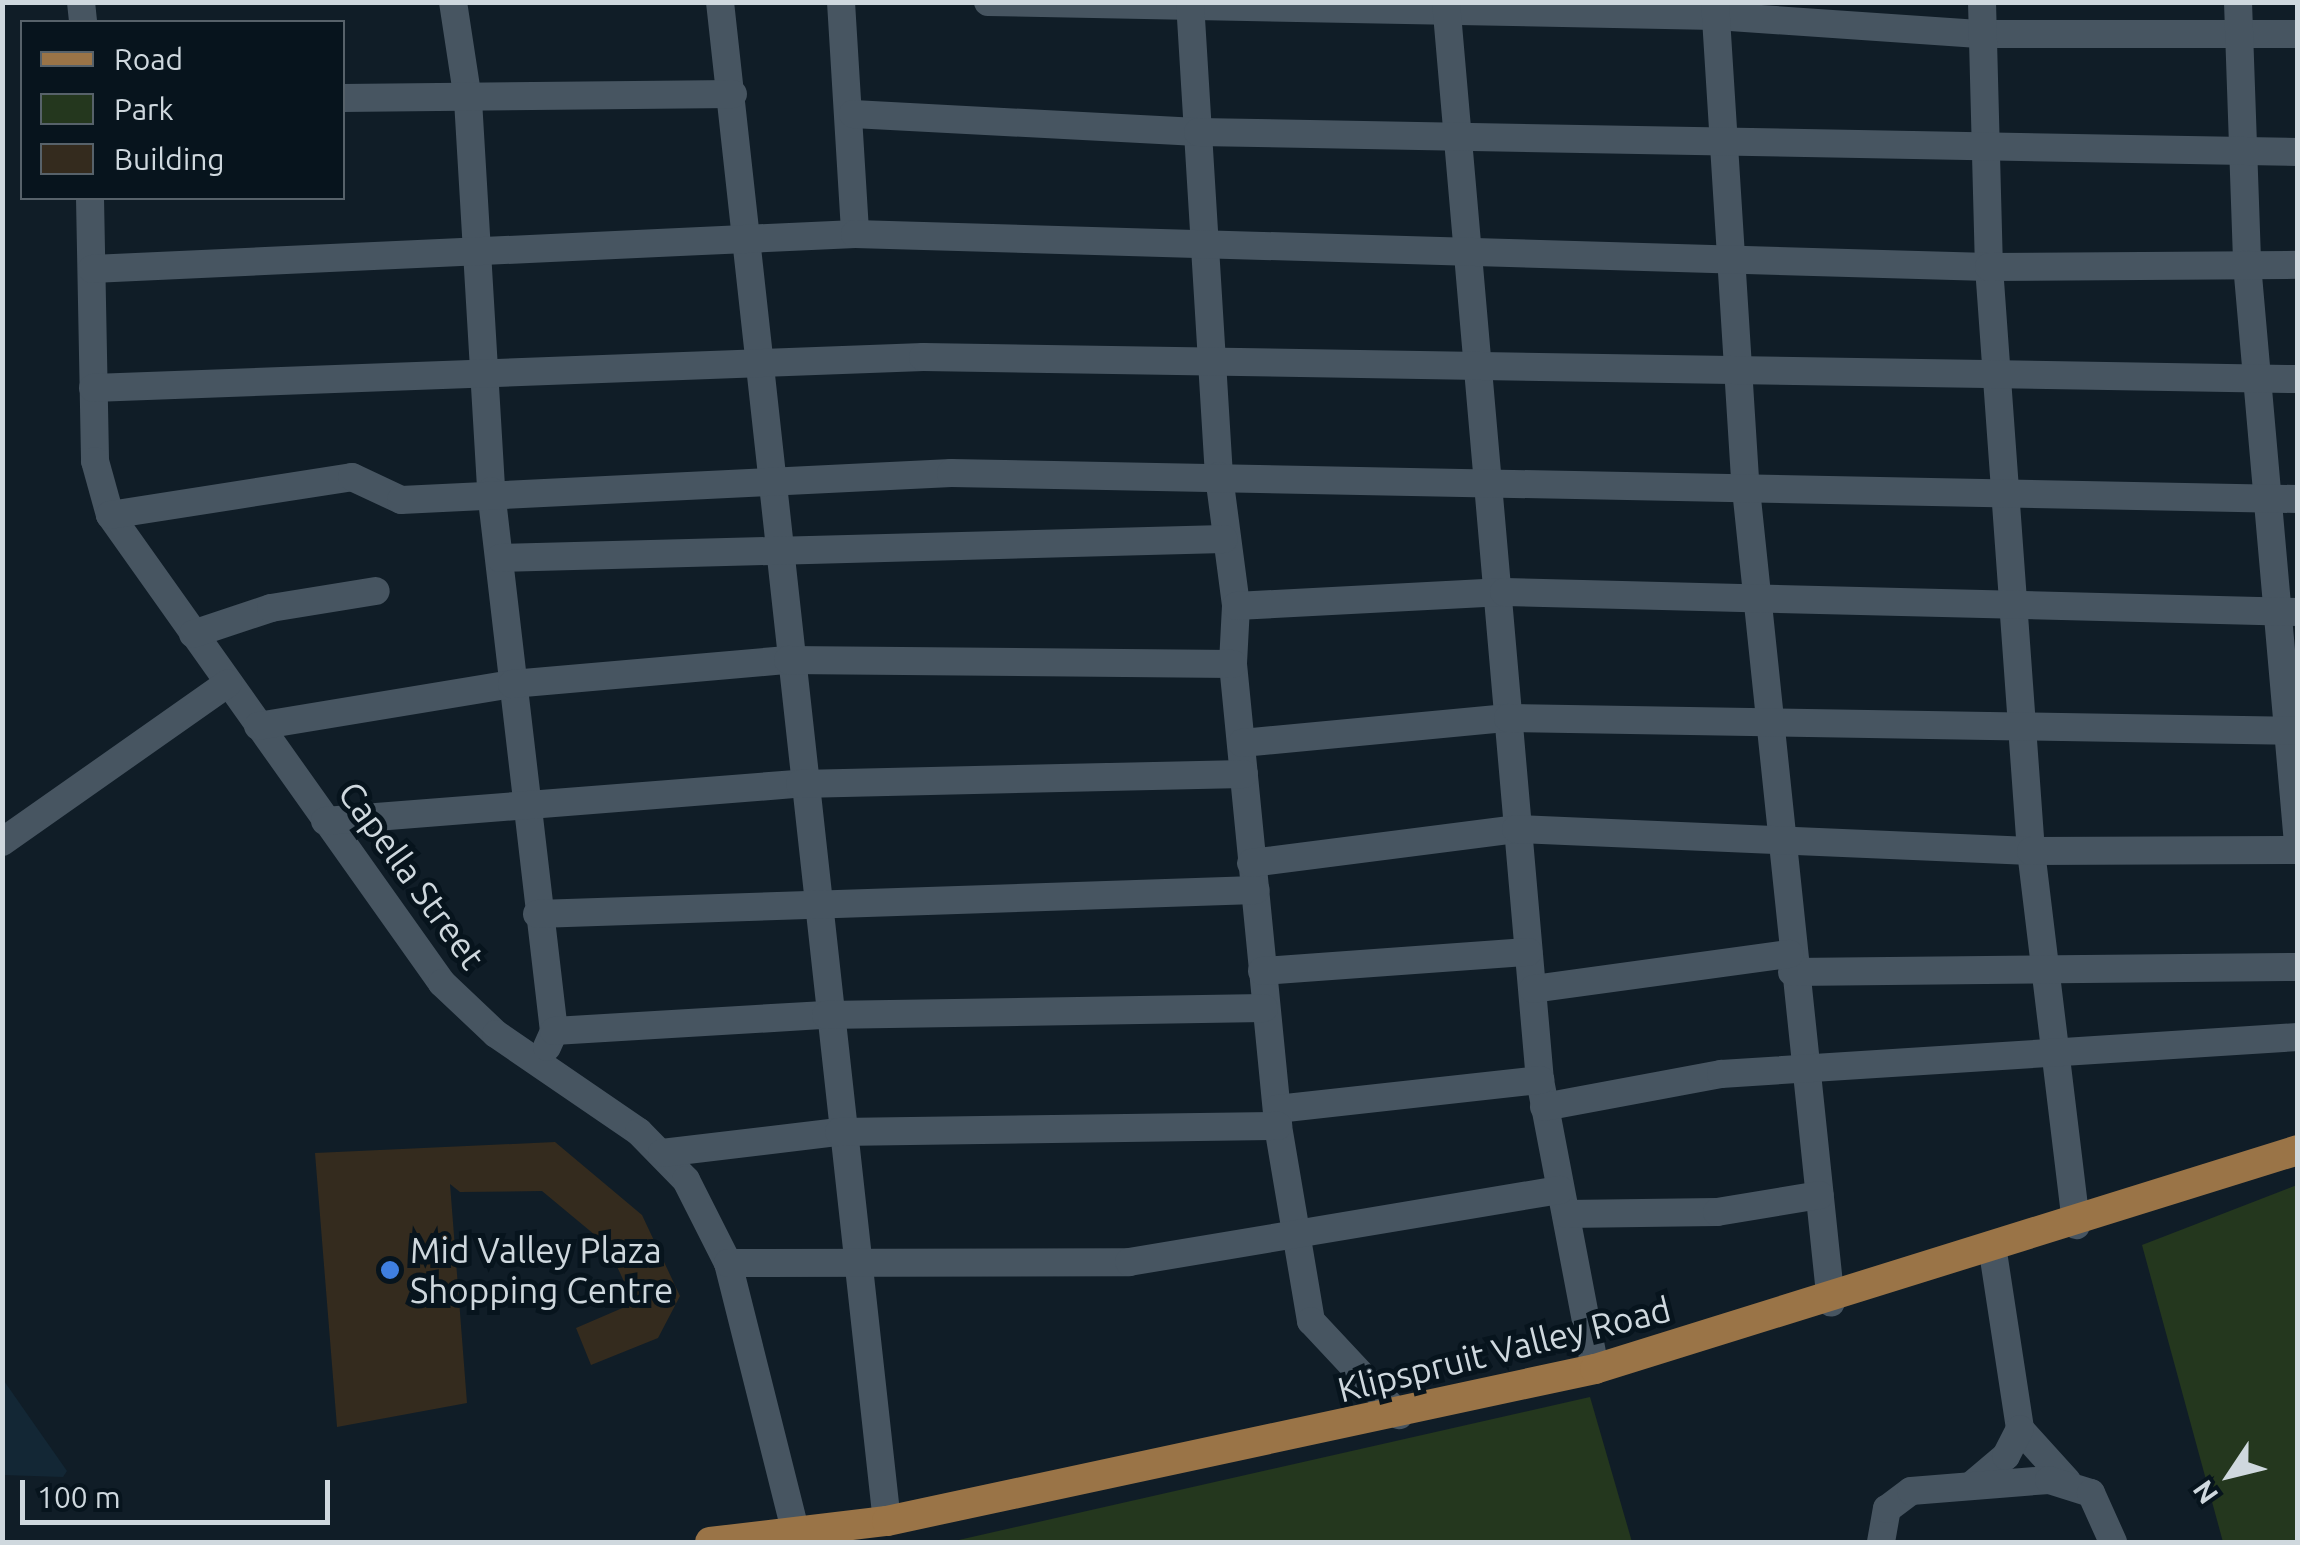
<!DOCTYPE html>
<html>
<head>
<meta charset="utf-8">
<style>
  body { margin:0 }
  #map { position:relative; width:2300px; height:1545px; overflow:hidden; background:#101d27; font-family:Ubuntu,sans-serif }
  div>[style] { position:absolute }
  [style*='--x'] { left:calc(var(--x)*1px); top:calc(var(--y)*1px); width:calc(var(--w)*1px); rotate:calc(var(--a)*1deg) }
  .built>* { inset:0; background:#132735 }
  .green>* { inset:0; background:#24371e }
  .building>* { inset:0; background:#342b1e }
  .minor>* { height:28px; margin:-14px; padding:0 14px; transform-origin:14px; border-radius:14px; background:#475561 }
  .major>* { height:30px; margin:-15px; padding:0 15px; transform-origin:15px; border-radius:15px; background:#9a7447 }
  .dots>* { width:28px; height:28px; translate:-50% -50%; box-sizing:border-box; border:5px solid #07141d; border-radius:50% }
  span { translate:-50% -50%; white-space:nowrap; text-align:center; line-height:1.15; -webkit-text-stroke:10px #07141d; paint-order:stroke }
  .street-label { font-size:35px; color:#cfd8de }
  .poi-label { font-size:35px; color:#cfd8de }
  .left { translate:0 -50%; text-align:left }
  .frame { position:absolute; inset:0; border:5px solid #cfd8de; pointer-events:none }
  .legend { position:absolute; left:20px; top:20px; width:325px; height:180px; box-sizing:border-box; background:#07141d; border:2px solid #57626a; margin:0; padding:12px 18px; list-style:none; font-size:30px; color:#cfd8de }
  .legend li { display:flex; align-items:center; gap:20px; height:50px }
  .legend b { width:50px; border:2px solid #57626a }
  .north { position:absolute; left:2180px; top:1425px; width:100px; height:100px; -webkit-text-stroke:8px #07141d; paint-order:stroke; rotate:235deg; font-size:28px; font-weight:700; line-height:40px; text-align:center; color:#cfd8de }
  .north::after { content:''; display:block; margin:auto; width:35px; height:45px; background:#cfd8de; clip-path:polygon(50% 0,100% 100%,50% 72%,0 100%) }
  .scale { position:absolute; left:20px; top:1480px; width:310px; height:45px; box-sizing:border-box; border:5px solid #cfd8de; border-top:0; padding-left:12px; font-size:30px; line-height:35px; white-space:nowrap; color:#cfd8de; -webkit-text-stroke:8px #07141d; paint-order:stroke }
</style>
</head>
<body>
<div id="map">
  <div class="built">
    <i style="clip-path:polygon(2px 1378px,67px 1471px,63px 1477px,3px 1475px)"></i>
  </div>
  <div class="green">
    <i style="clip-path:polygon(2297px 1185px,2297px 1542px,2223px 1542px,2142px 1245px)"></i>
    <i style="clip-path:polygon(1590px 1397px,1632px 1542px,950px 1542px)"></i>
  </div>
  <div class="building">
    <i style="clip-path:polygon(555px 1142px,642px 1215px,680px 1296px,658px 1338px,591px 1365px,576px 1328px,634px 1303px,607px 1245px,542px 1191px,460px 1192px,450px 1184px,467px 1403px,337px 1427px,315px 1153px)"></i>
  </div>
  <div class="minor">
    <i style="--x:81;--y:2;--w:20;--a:84"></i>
    <i style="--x:453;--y:2;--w:99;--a:81.3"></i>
    <i style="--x:468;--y:100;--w:392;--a:86.6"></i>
    <i style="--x:491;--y:491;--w:544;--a:83.35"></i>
    <i style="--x:720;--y:2;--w:1528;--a:83.73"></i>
    <i style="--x:841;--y:2;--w:232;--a:86.5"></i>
    <i style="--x:988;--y:2;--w:728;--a:1.1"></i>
    <i style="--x:1716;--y:16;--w:267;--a:3.9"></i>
    <i style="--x:1982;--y:34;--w:316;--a:0"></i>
    <i style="--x:1190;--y:2;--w:475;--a:86.5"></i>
    <i style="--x:1219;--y:476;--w:131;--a:82.5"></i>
    <i style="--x:1236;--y:606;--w:58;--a:93"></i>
    <i style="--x:1233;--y:664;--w:464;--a:84.4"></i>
    <i style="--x:1278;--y:1126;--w:198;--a:80.4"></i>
    <i style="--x:1311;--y:1321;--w:129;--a:46.9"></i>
    <i style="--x:1446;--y:2;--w:1082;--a:85.02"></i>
    <i style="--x:1540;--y:1080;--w:294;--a:79.2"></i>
    <i style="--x:1715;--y:2;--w:488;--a:86.4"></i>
    <i style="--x:1746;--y:489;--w:818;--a:84.04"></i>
    <i style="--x:1982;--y:2;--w:265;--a:88.5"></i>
    <i style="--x:1989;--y:267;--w:586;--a:85.89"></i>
    <i style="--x:2031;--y:851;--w:377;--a:83.1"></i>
    <i style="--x:2238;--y:2;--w:262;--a:88"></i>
    <i style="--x:2247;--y:264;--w:581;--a:84.97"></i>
    <i style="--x:342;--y:98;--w:391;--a:-0.6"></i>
    <i style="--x:853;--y:114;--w:345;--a:3"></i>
    <i style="--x:1198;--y:132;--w:1100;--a:1.04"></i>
    <i style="--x:90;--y:198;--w:263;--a:88.9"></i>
    <i style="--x:95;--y:461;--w:56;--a:74.5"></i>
    <i style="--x:110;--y:515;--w:574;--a:54.65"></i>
    <i style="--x:442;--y:983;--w:74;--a:43.4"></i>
    <i style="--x:496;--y:1034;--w:173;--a:34.4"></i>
    <i style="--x:639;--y:1132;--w:67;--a:45.6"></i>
    <i style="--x:686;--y:1180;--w:93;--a:63.2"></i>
    <i style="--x:728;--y:1263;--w:288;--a:75.9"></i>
    <i style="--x:92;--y:269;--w:764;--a:-2.63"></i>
    <i style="--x:855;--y:234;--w:1134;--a:1.67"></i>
    <i style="--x:1989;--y:267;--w:309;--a:-0.4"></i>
    <i style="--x:93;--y:388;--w:831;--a:-2.14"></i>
    <i style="--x:923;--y:357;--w:1375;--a:0.92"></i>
    <i style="--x:110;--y:515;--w:245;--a:-8.9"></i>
    <i style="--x:352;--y:477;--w:54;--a:25.1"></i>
    <i style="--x:401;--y:500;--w:551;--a:-2.81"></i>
    <i style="--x:951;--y:473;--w:1347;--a:1.11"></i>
    <i style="--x:500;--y:558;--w:724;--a:-1.5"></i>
    <i style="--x:1236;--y:606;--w:268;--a:-3"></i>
    <i style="--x:1504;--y:592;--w:794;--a:1.44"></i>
    <i style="--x:193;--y:634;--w:82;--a:-18.4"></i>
    <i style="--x:271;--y:608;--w:106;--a:-9.2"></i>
    <i style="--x:258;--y:726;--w:257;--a:-9.4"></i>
    <i style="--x:512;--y:684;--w:277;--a:-5"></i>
    <i style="--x:788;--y:660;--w:445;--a:0.5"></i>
    <i style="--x:1242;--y:743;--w:267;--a:-5.4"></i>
    <i style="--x:1508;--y:718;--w:790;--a:0.94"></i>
    <i style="--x:325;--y:821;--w:476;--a:-4.5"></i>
    <i style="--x:800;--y:784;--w:444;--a:-1.3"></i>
    <i style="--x:2;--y:842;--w:276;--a:-35.1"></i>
    <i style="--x:1251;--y:863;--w:267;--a:-7.3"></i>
    <i style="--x:1516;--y:829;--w:515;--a:2.45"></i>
    <i style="--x:2031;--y:851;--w:267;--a:-0.2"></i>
    <i style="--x:537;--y:914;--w:719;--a:-1.91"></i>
    <i style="--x:1262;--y:971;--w:267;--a:-4.1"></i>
    <i style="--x:1792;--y:972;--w:506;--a:-0.57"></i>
    <i style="--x:1533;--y:989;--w:259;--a:-7.8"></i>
    <i style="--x:547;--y:1047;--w:17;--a:-66"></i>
    <i style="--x:554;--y:1031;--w:272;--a:-3.4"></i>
    <i style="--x:826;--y:1015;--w:438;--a:-0.9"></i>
    <i style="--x:1544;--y:1107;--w:180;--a:-10.6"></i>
    <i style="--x:1721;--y:1074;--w:578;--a:-3.67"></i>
    <i style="--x:1277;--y:1109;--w:265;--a:-6.3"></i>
    <i style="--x:662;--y:1153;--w:178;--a:-6.8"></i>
    <i style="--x:839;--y:1132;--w:439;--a:-0.8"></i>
    <i style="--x:1566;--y:1214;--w:151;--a:-0.8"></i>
    <i style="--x:1717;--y:1212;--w:104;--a:-9.4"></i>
    <i style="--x:1993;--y:1252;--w:179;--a:81.3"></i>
    <i style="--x:2020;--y:1429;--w:70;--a:47.9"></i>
    <i style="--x:728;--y:1263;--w:401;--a:-0.1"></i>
    <i style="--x:1129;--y:1262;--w:437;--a:-9.5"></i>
    <i style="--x:1973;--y:1484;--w:43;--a:-40.3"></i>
    <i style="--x:2006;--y:1456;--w:30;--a:-63"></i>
    <i style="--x:1881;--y:1542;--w:34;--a:-80"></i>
    <i style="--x:1887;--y:1509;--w:30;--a:-37"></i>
    <i style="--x:1911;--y:1491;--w:138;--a:-4.6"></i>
    <i style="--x:2049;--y:1480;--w:44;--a:17.2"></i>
    <i style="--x:2091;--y:1493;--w:54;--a:65.8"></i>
  </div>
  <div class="major">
    <i style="--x:710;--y:1542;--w:178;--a:-6.8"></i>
    <i style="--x:887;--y:1521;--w:724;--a:-12.12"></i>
    <i style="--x:1595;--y:1369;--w:736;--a:-17.3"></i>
  </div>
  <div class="dots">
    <i style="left:390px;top:1270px;background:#3f7fe0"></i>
  </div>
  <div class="street-label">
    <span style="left:412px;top:875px;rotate:54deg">Capella Street</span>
    <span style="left:1504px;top:1349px;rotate:-14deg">Klipspruit Valley Road</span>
  </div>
  <div class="poi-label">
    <span class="left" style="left:410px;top:1270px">Mid Valley Plaza<br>Shopping Centre</span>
  </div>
  <div class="frame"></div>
  <ul class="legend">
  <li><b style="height:12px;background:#9a7447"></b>Road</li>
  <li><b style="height:28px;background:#24371e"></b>Park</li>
  <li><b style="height:28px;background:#342b1e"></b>Building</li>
  </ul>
  <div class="north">N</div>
  <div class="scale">100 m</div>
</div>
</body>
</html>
